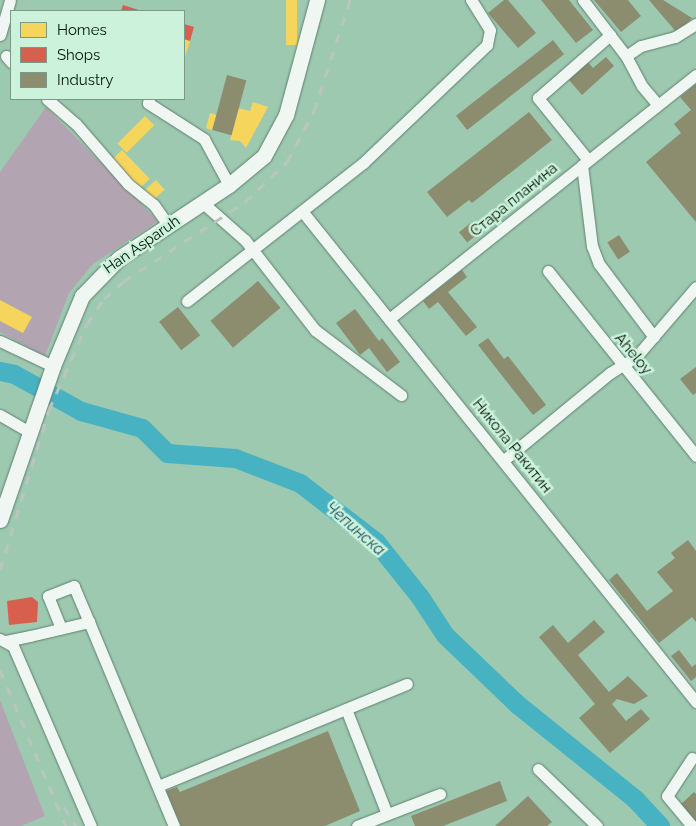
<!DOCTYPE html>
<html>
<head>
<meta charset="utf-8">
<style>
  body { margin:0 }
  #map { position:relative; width:696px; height:826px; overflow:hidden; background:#9dc9b1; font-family:Raleway,sans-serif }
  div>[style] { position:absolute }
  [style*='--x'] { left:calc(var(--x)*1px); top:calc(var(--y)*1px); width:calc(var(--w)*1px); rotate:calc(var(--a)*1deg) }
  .green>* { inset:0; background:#b2a5b1 }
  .homes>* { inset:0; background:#f6d55c; transform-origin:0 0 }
  .shops>* { inset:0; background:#d6604d }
  .industry>* { inset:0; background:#8c8c6e; transform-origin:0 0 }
  .river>* { height:19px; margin:-9.5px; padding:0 9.5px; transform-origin:9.5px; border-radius:9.5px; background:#47b2c1 }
  .roads { filter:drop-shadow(0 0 1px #608070) drop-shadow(0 0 1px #608070) }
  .minor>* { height:11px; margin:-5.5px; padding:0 5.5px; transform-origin:5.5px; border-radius:5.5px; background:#f0f7f3 }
  .major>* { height:15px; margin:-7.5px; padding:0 7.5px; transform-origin:7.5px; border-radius:7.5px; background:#f0f7f3 }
  .rail>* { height:3px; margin-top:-1.5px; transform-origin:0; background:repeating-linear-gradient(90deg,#b9c6bf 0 9px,transparent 0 18px) }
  span { translate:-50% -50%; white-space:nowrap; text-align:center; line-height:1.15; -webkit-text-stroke:5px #ccf2db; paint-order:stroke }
  .street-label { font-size:15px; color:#001509 }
  .water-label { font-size:16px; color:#235563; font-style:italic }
  .legend { position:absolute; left:10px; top:10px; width:175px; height:90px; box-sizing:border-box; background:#ccf2db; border:1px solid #7a9a87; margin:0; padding:6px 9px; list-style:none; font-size:15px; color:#001509 }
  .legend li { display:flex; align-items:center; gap:10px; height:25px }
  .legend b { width:25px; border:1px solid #7a9a87 }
</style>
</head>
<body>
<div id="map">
  <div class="green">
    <i style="clip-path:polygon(46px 107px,158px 221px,93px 264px,69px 293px,45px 356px,0 332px,0 172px)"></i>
    <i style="clip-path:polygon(0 700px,45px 816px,21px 826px,0 826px)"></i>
  </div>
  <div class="homes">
    <i style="left:286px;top:0;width:11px;height:45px"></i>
    <i style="clip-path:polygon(184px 39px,190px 41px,184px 60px)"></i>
    <i style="clip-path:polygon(253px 102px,268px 107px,246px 148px,240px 141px,230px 140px,238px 108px,250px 111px)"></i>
    <i style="clip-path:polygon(210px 113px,217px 115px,212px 130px,206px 128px)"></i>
    <i style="left:145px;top:116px;width:13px;height:39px;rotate:45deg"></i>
    <i style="left:122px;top:150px;width:40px;height:13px;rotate:46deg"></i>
    <i style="left:156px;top:180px;width:13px;height:16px;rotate:48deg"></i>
    <i style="clip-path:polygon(0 300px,32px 317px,23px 333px,0 321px)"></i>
  </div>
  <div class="shops">
    <i style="clip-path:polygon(123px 5px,142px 11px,121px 11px)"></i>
    <i style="clip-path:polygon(184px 24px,194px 27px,190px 41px,184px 39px)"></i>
    <i style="clip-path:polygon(32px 597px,38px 602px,37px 622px,9px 625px,7px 601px)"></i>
  </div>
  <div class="industry">
    <i style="clip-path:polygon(504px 0,508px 0,536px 33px,518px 48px,488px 13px)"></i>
    <i style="clip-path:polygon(541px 0,569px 0,593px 30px,576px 43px)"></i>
    <i style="clip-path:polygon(594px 0,628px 0,641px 16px,621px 32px)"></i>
    <i style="clip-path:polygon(649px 0,663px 0,692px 18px,677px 33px)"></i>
    <i style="left:553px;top:40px;width:18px;height:123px;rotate:52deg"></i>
    <i style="clip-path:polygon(606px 57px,614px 66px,582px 95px,569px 80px,588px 62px,593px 68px)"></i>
    <i style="left:227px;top:75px;width:20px;height:57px;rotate:15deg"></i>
    <i style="clip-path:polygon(696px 84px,696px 222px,646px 162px,681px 133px,674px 124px,691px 110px,680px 97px)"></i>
    <i style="clip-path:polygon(529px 112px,552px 140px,472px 203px,469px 200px,447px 217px,427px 192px)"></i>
    <i style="left:473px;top:221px;width:13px;height:18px;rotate:51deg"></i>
    <i style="left:619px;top:235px;width:20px;height:14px;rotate:57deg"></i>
    <i style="clip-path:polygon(462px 270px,467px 277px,448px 292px,477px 327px,466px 336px,438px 302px,429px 309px,423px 301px)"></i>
    <i style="left:258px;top:281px;width:35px;height:62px;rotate:50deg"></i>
    <i style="left:178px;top:307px;width:36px;height:24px;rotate:52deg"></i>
    <i style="clip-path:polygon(355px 309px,379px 341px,382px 338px,400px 362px,387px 372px,369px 348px,360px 355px,336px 323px)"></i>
    <i style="clip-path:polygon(488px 338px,504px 359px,508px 356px,546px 405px,533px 415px,478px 345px)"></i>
    <i style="clip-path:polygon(696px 367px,696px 393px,693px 395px,680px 379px)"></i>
    <i style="clip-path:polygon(688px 540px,696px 551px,696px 622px,692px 617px,659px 643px,609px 580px,617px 573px,647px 611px,673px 591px,657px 572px,675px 558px,671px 553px)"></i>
    <i style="clip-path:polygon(594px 620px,605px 632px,578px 655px,609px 692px,628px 676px,648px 696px,634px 704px,617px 699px,612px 704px,626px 721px,641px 709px,650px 719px,610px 753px,579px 718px,595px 704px,539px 637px,553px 625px,568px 643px)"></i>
    <i style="clip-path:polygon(679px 650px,692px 667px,696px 664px,696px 677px,691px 681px,671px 656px)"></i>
    <i style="clip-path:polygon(328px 731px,360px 811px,325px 826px,181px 826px,166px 791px,177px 787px,180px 792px)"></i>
    <i style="clip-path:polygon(500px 781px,507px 801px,443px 826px,415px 826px,411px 816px)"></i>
    <i style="clip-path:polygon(694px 792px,696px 794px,696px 824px,679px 806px)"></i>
    <i style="clip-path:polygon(528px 796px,552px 822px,547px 826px,495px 826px)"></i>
  </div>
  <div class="river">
    <i style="--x:0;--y:371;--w:14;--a:12"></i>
    <i style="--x:14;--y:374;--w:77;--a:28.9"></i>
    <i style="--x:81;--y:411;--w:63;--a:15.6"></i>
    <i style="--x:142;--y:428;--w:35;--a:45"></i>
    <i style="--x:167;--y:453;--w:68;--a:4.2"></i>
    <i style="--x:235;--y:458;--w:70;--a:21"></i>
    <i style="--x:300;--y:483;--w:96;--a:37.8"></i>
    <i style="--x:376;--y:542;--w:70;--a:51.3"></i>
    <i style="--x:420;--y:597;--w:45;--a:56.7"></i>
    <i style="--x:445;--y:635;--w:100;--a:43.8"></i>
    <i style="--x:517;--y:704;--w:151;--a:38.8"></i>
    <i style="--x:635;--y:799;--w:37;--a:47"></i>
  </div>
  <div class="roads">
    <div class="minor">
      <i style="--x:583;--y:0;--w:71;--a:52.5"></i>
      <i style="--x:626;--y:56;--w:34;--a:62"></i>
      <i style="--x:642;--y:86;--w:23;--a:50"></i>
      <i style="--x:0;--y:35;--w:36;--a:-74"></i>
      <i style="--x:6;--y:56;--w:8;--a:50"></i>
      <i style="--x:626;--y:56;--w:18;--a:-34"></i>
      <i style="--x:641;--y:46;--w:35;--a:-15"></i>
      <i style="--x:675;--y:37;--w:25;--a:-32"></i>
      <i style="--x:47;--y:99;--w:38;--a:41"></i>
      <i style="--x:76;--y:124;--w:79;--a:49.1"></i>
      <i style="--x:128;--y:184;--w:33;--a:39"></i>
      <i style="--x:154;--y:205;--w:24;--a:55"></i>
      <i style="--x:149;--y:99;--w:4;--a:104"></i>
      <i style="--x:148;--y:103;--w:67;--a:32.7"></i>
      <i style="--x:204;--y:139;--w:52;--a:61.5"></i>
      <i style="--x:588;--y:160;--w:80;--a:-128.9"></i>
      <i style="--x:538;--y:98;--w:96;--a:-41.2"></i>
      <i style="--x:582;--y:165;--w:82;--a:83"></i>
      <i style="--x:592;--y:246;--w:19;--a:69"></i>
      <i style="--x:599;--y:264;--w:91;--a:53"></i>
      <i style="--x:203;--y:203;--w:56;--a:41.4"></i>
      <i style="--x:245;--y:240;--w:114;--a:52.1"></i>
      <i style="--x:315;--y:330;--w:108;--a:37.1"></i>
      <i style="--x:302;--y:211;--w:630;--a:51.25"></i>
      <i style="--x:548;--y:271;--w:237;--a:51.3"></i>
      <i style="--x:187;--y:301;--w:224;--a:-38.1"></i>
      <i style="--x:363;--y:163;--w:171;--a:-43.6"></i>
      <i style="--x:487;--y:45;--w:15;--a:-79"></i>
      <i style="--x:490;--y:30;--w:36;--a:-122"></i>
      <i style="--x:389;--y:319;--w:392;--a:-38.5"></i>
      <i style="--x:0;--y:341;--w:59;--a:25.3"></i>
      <i style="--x:0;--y:415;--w:34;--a:30"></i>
      <i style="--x:504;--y:460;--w:137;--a:-39.4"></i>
      <i style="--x:610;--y:373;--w:31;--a:-32"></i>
      <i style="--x:636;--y:357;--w:92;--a:-49.4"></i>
      <i style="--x:89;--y:622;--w:221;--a:67.4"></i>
      <i style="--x:0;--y:639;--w:15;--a:28"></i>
      <i style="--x:13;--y:646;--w:196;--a:66.6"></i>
      <i style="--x:6;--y:641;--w:25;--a:-12"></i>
      <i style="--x:30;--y:636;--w:61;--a:-13.3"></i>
      <i style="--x:89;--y:622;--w:39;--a:-113"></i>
      <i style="--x:74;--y:586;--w:28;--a:159"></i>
      <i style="--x:48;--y:596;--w:35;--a:68"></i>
      <i style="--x:346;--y:709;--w:113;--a:68.7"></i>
      <i style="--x:692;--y:758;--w:45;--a:123.3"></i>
      <i style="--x:667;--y:796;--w:39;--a:50"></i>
      <i style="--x:538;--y:769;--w:82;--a:44"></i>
      <i style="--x:158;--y:786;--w:269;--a:-22.3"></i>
      <i style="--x:357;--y:826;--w:89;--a:-21.1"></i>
    </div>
    <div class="major">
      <i style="--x:0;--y:520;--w:163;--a:-71"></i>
      <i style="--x:53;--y:366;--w:76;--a:-67.5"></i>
      <i style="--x:82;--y:296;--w:53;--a:-45.8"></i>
      <i style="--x:119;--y:258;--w:132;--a:-33.6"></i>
      <i style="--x:229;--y:185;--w:45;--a:-39.6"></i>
      <i style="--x:264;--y:156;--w:47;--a:-61.8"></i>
      <i style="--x:286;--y:115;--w:119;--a:-74.9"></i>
    </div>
  </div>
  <div class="rail">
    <i style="--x:0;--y:570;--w:167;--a:-73"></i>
    <i style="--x:49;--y:410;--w:94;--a:-66.2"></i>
    <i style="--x:87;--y:324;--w:30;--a:-56"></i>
    <i style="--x:104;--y:299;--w:27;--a:-42"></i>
    <i style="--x:124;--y:281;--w:145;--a:-33.1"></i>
    <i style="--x:245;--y:202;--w:58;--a:-43.6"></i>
    <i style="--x:287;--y:162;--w:58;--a:-62.1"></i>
    <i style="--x:314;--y:111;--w:117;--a:-72"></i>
    <i style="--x:0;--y:670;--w:169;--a:67.1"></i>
    <i style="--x:64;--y:807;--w:22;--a:58"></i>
  </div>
  <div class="street-label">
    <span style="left:514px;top:200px;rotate:-39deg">Стара планина</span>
    <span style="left:142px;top:245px;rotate:-35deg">Han Asparuh</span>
    <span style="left:633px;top:354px;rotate:50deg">Aheloy</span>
    <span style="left:512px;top:446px;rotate:51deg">Никола Ракитин</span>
  </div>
  <div class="water-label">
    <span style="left:355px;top:529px;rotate:41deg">Чепинска</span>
  </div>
  <ul class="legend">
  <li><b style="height:14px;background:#f6d55c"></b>Homes</li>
  <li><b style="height:14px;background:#d6604d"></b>Shops</li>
  <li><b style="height:14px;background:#8c8c6e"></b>Industry</li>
  </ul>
</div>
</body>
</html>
